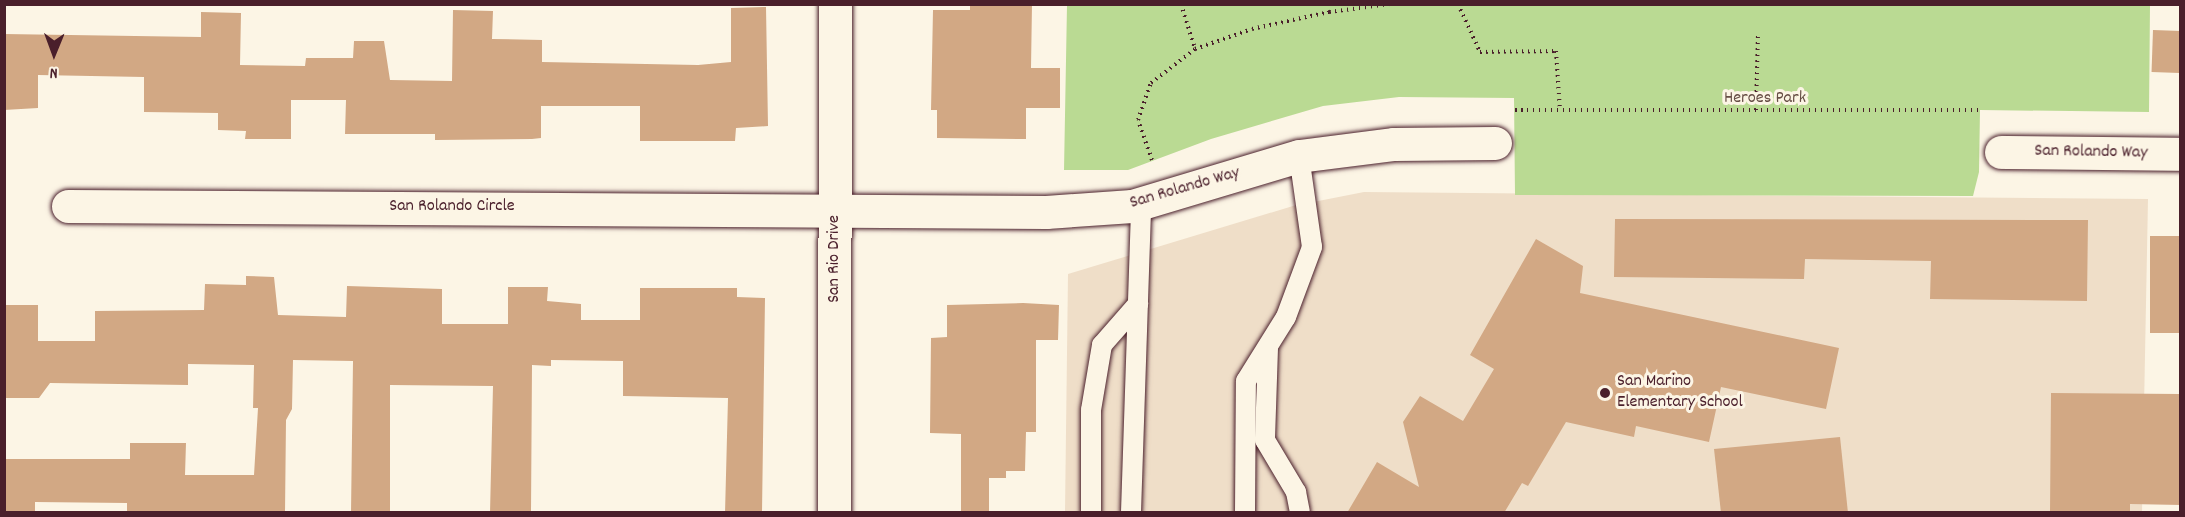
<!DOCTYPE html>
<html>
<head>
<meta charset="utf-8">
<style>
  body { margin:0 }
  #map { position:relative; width:2185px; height:517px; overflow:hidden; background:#fcf5e5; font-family:Dekko,sans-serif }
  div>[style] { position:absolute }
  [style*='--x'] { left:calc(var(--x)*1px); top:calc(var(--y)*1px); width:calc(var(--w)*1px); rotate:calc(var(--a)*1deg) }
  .built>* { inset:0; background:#efdec8 }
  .green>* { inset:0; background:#bada93 }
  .building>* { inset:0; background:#d2a884; transform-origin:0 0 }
  .path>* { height:4px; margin-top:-2px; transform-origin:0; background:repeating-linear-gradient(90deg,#4a1f2b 0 1.5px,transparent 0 6px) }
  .roads { filter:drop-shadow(0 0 2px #4a1f2b) drop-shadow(0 0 2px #4a1f2b) }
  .lane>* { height:20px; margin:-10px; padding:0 10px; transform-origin:10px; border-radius:10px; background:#fcf5e5 }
  .street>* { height:33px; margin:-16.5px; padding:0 16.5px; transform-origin:16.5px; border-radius:16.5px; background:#fcf5e5 }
  .dots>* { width:16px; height:16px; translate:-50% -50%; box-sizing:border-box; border:3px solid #fcf5e5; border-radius:50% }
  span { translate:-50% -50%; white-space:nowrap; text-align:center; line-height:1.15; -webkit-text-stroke:6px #fcf5e5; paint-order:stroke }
  .park-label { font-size:18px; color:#664e45 }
  .street-label { font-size:18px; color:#4a1f2b }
  .poi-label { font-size:18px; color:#4a1f2b }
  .left { translate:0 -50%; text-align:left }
  .frame { position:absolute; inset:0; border:6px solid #4a1f2b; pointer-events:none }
  .north { position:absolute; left:24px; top:24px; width:60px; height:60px; -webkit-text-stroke:4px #fcf5e5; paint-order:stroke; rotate:181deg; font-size:16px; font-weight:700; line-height:24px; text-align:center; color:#4a1f2b }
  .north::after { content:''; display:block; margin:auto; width:21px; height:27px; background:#4a1f2b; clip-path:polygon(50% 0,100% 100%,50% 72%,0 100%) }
</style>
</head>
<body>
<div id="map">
  <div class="built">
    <i style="clip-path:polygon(1364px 192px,2148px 199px,2142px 512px,1065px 512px,1068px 274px,1293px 206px)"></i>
  </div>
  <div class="green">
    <i style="clip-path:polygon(1067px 5px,2150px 5px,2149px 112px,1980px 110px,1979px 172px,1973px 196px,1515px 195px,1514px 98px,1399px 97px,1323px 106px,1211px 139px,1128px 170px,1064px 170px)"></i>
  </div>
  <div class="building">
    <i style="clip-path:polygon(970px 4px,1032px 4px,1031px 68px,1060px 68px,1060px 108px,1026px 108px,1026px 139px,937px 138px,937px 110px,931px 110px,933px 10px,970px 10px)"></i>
    <i style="clip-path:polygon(766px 7px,768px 126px,736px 128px,735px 141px,640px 141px,640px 106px,541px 106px,541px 138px,532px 139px,435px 140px,435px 134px,345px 134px,346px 100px,291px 100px,291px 139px,245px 139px,246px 131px,218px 130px,218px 113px,144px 112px,144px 77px,38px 75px,38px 108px,4px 110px,4px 34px,201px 37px,201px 12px,241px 13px,240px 65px,305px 66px,306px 58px,353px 58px,354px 41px,384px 41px,390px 80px,452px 81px,453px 10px,493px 11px,492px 39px,542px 40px,542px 62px,698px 65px,731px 62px,731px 8px)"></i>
    <i style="left:2153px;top:30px;width:28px;height:42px;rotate:2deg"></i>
    <i style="clip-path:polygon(1615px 219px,2088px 220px,2087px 301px,1930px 299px,1931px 261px,1805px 259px,1804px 279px,1614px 277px)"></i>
    <i style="left:2150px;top:236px;width:31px;height:97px"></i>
    <i style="clip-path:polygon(1536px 239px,1583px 266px,1580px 293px,1839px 348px,1826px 409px,1721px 387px,1709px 442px,1636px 426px,1634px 437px,1566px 422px,1528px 486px,1522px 483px,1504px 513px,1347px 513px,1377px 462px,1419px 487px,1403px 422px,1420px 396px,1463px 421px,1494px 369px,1470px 355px)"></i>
    <i style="clip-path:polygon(246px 276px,274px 277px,278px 315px,346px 317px,347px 286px,442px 289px,442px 324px,508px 324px,508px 287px,548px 287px,547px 301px,581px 304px,581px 320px,640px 320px,640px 288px,737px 288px,737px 297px,765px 298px,762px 513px,725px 513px,728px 398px,623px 396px,623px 361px,551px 360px,551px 366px,532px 365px,531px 513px,490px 513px,493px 386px,390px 385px,390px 513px,351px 513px,353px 361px,293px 360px,292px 409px,286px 420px,285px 513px,127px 513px,127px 503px,35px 502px,35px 513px,4px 513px,4px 459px,130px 459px,130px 443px,186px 443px,185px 475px,254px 475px,258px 408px,253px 408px,254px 365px,188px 364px,188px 385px,50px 383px,39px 398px,4px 398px,4px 305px,38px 305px,38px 341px,95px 341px,95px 311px,204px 310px,205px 284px,246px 285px)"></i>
    <i style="clip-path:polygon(1023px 303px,1059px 305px,1058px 340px,1036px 340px,1036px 432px,1026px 432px,1025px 471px,1006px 471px,1006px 478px,989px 478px,989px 513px,961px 513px,961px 434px,930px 433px,931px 338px,947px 337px,947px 305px)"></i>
    <i style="clip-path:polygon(2051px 393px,2181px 394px,2181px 505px,2130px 504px,2130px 513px,2050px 513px)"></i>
    <i style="clip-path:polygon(1840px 437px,1848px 513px,1721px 513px,1714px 449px)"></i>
  </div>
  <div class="path">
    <i style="--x:1181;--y:4;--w:47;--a:72.7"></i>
    <i style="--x:1195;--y:49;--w:60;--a:-19.3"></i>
    <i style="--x:1252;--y:29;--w:79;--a:-12.4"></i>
    <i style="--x:1329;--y:12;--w:8;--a:-97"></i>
    <i style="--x:1458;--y:4;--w:53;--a:65.4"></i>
    <i style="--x:1480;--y:52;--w:76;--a:-0.8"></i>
    <i style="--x:1556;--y:51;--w:59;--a:86.1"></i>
    <i style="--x:1329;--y:12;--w:63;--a:-7.4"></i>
    <i style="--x:1515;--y:110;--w:465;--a:0"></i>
    <i style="--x:1756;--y:110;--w:77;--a:-88.5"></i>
    <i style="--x:1152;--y:160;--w:42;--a:-109.3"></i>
    <i style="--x:1138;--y:120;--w:39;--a:-71"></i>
    <i style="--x:1151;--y:83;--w:56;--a:-37.7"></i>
  </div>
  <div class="roads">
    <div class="lane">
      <i style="--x:1268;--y:348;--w:92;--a:91.9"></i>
      <i style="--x:1265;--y:440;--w:61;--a:59.2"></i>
      <i style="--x:1296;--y:492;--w:20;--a:79"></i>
      <i style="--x:1091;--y:512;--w:102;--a:-90"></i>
      <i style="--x:1091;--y:410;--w:66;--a:-80.4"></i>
      <i style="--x:1102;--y:345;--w:55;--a:-48.7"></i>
      <i style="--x:1131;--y:512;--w:309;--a:-88.1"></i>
      <i style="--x:1245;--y:512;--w:131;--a:-89.6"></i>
      <i style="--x:1246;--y:381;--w:75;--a:-58"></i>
      <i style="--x:1286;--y:317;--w:75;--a:-69.6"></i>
      <i style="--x:1312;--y:247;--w:92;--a:-98.1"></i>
    </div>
    <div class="street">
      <i style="--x:2001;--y:152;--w:179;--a:0.6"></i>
      <i style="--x:68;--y:206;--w:978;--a:0.35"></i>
      <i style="--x:1046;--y:212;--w:86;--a:-4"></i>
      <i style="--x:1132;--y:206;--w:174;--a:-16.7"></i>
      <i style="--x:1299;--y:156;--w:96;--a:-7.2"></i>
      <i style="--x:1394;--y:144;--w:101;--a:-0.6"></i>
      <i style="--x:834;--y:512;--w:508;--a:-89.89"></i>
    </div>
  </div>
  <div class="dots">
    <i style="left:1605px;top:393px;background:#4a1f2b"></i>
  </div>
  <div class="park-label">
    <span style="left:1765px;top:99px">Heroes Park</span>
  </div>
  <div class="street-label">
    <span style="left:2091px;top:153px;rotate:1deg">San Rolando Way</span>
    <span style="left:1185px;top:189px;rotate:-16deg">San Rolando Way</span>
    <span style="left:452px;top:207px">San Rolando Circle</span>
    <span style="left:835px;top:259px;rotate:-90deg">San Rio Drive</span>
  </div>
  <div class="poi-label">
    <span class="left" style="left:1617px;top:393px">San Marino<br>Elementary School</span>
  </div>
  <div class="frame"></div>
  <div class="north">N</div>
</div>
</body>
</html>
